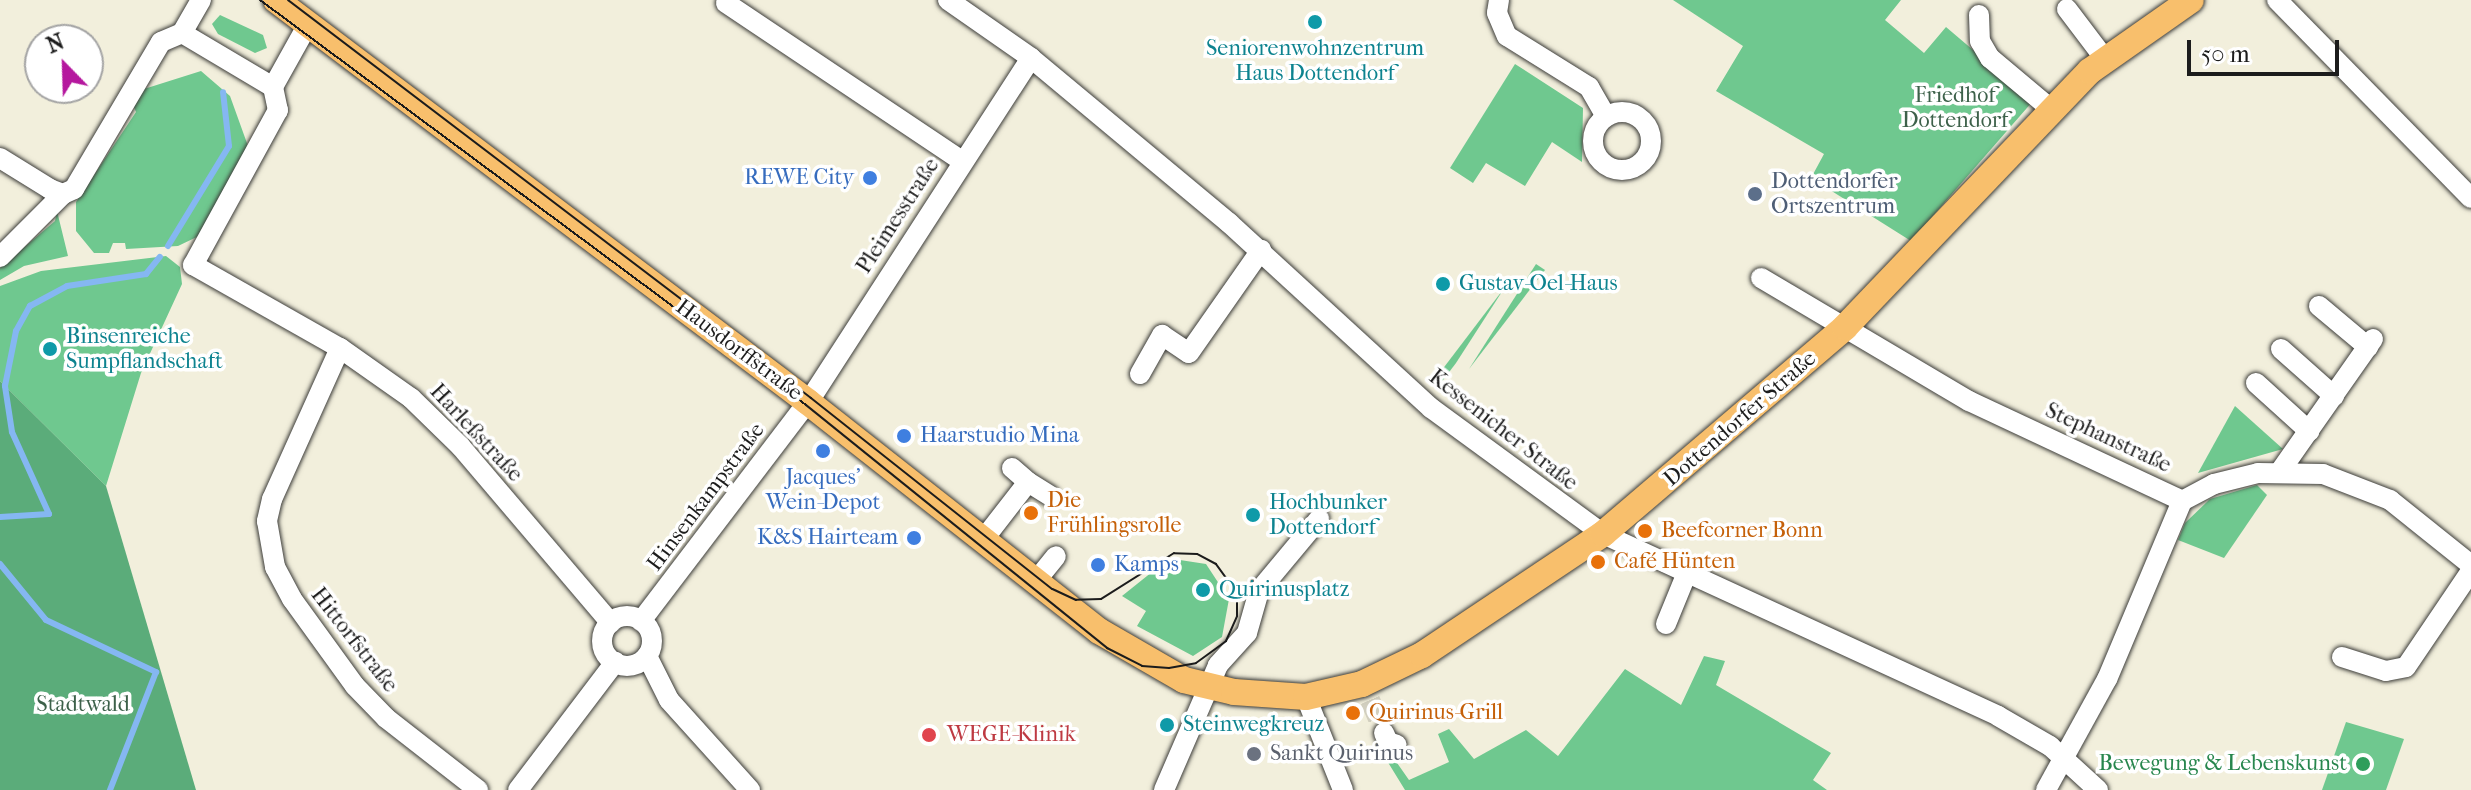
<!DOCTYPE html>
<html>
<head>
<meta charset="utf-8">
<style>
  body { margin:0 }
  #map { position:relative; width:2471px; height:790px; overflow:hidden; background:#f2efdc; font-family:"IM FELL French Canon",serif }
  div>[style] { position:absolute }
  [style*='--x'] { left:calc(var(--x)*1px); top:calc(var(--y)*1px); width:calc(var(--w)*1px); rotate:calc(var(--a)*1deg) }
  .green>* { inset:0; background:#6fc88f }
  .forest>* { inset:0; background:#5bac7a }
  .stream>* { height:6px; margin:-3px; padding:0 3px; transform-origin:3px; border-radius:3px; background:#85b7f2 }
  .minor-tunnel>* { height:20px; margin-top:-10px; transform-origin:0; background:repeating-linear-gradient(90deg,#d2cfbf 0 20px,transparent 0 30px) }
  .roads { filter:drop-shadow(0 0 2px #3c3c39) drop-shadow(0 0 2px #3c3c39) }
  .minor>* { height:20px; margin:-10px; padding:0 10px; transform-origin:10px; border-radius:10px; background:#fff }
  .minor>.ring { margin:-10px; padding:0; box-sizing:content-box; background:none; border:20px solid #fff; border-radius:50% }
  .major>* { height:26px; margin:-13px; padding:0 13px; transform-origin:13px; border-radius:13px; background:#f8bf6c }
  .tram>* { height:2px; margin:-1px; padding:0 1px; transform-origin:1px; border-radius:1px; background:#1c1c1c }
  .dots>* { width:22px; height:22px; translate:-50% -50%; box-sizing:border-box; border:4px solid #fff; border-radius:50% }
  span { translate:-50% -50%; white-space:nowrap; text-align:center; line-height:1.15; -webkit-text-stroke:7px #fff; paint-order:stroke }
  .culture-label { font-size:22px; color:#0d838f }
  .left { translate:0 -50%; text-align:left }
  .park-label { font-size:22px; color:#3d614a }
  .shop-label { font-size:22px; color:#366cbe }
  .right { translate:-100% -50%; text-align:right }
  .service-label { font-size:22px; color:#4e5e75 }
  .street-label { font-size:22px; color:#1c1c1c }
  .food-label { font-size:22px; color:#c56008 }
  .health-label { font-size:22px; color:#be3a42 }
  .worship-label { font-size:22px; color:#5b616d }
  .leisure-label { font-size:22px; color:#27864d }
  .north { position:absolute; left:24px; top:24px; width:80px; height:80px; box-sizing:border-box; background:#fff; border:2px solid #a4a4a4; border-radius:50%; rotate:337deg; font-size:22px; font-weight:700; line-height:32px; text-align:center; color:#1c1c1c }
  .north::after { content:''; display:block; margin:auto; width:28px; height:36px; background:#b5179e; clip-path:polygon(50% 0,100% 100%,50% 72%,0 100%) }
  .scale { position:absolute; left:2187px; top:40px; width:152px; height:36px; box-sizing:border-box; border:4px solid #1c1c1c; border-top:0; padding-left:10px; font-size:24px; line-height:28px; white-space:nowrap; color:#1c1c1c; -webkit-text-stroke:6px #fff; paint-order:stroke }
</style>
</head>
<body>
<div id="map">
  <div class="green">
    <i style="clip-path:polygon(1673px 0,1901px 0,1885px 20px,1924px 53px,1946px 27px,2033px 101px,1911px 241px,1811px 178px,1824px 154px,1716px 91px,1743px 46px)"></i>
    <i style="clip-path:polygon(220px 15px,263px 35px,267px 48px,255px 53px,218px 34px,212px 24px)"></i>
    <i style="clip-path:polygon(1515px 64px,1583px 108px,1582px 162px,1552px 142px,1525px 186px,1486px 163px,1473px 183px,1450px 168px)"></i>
    <i style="clip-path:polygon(201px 71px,230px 96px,248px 146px,201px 235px,178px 246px,126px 249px,125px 243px,113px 243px,109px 253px,94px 253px,76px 231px,76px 202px,136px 112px,133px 105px,144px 89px)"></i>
    <i style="clip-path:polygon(57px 211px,68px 256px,24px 266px,0 280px,0 268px,55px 221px)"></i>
    <i style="clip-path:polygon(166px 256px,180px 267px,182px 284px,141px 373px,106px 486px,0 381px,0 286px,41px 271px)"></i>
    <i style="clip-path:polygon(1536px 264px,1545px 270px,1469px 369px)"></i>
    <i style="clip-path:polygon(1505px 287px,1456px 363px,1437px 388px,1432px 383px)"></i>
    <i style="clip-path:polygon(2235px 406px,2283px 449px,2198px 473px)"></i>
    <i style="clip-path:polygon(2257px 485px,2267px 495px,2224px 558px,2178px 540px,2185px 523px,2210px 499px)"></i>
    <i style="clip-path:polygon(1180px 560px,1206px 564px,1229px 599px,1222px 637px,1193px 656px,1137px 626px,1146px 611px,1122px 596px,1162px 564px)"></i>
    <i style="clip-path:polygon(1704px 656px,1725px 661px,1716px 685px,1831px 753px,1813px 780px,1827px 790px,1405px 790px,1381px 751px,1388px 750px,1409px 780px,1449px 762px,1438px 734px,1449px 729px,1474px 759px,1526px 730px,1558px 756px,1625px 669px,1681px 705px)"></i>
    <i style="clip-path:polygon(2346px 722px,2404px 739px,2386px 790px,2322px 790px)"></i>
  </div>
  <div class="forest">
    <i style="clip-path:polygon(0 381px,106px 486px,196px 790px,0 790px)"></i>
  </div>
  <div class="stream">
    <i style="--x:168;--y:246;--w:117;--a:-58.6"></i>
    <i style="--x:229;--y:146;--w:54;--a:-96.3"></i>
    <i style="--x:0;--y:517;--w:49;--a:-3.5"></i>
    <i style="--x:49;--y:514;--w:90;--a:-114.3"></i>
    <i style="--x:12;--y:432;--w:47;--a:-98.7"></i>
    <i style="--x:5;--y:386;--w:56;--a:-78.7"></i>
    <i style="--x:16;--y:331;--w:29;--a:-61"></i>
    <i style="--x:30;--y:306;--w:42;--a:-28.4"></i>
    <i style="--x:67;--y:286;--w:80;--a:-8.6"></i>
    <i style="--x:146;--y:274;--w:22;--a:-51"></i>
    <i style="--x:0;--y:564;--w:72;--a:50.6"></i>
    <i style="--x:46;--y:620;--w:122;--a:25.3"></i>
    <i style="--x:156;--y:672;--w:127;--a:111.3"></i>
  </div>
  <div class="minor-tunnel">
    <i style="--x:1370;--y:700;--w:36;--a:67"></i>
  </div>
  <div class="roads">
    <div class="minor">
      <i style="--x:948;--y:0;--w:101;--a:34.9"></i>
      <i style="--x:1031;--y:58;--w:258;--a:39.8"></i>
      <i style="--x:1229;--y:223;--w:274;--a:42.5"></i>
      <i style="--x:1431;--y:408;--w:213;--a:36.2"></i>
      <i style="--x:1603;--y:534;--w:435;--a:24.7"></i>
      <i style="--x:1998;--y:716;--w:60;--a:30"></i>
      <i style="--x:2050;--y:746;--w:65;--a:42.5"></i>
      <i style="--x:1499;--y:0;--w:13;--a:99"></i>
      <i style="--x:1497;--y:13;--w:25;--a:67"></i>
      <i style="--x:1507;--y:36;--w:97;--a:31.9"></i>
      <i style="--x:1589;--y:87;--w:34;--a:60"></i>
      <i style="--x:2277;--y:0;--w:277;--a:45.6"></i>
      <i style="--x:726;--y:3;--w:284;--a:33.8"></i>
      <i style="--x:2067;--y:9;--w:63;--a:52.8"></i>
      <i style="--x:1979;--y:15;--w:26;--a:88"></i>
      <i style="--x:1980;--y:41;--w:20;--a:60"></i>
      <i style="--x:1990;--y:58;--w:80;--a:39.9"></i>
      <i style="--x:182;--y:33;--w:106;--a:30.7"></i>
      <i style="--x:273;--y:87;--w:24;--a:78"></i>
      <i style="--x:278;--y:110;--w:177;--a:118.7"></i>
      <i style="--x:193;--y:265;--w:169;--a:29.5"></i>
      <i style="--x:340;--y:348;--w:87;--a:35.2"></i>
      <i style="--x:411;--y:398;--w:70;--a:44.4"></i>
      <i style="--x:461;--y:447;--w:231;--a:49.6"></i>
      <i style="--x:273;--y:87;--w:70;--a:-60.9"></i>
      <i class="ring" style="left:1593px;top:112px;width:38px;height:38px"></i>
      <i style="--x:0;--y:158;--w:59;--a:31.8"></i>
      <i style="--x:50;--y:189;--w:14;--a:21"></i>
      <i style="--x:63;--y:194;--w:12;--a:-24"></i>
      <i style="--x:74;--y:189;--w:171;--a:-59.4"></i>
      <i style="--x:161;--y:42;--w:23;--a:-23"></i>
      <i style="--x:182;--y:33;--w:38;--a:-60"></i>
      <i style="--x:0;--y:257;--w:89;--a:-45"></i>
      <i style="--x:1761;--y:278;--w:242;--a:30.6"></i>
      <i style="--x:1969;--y:401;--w:235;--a:25.1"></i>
      <i style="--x:2182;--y:501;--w:193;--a:112.8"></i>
      <i style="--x:2107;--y:679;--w:127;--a:118.8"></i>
      <i style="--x:2319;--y:306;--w:64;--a:39.9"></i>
      <i style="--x:340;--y:348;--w:166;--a:114.2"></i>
      <i style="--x:272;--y:499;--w:23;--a:103"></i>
      <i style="--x:267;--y:521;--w:47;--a:80.1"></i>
      <i style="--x:275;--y:567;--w:36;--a:62"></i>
      <i style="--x:292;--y:599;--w:107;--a:54.1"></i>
      <i style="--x:355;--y:686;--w:45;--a:45.9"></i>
      <i style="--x:386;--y:718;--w:117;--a:38"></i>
      <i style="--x:2281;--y:349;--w:71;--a:41.6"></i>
      <i style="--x:1140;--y:374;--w:45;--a:-60.6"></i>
      <i style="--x:1162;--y:335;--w:32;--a:34"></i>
      <i style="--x:1189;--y:353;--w:126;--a:-55"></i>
      <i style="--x:2256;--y:383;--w:72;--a:42.2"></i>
      <i style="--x:1012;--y:468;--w:21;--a:41"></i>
      <i style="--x:2281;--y:470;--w:160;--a:-54.9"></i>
      <i style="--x:2182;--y:501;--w:36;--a:-28"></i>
      <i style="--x:2214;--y:484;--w:45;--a:-14"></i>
      <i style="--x:2258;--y:473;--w:65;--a:0.9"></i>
      <i style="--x:2323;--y:474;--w:72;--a:21.2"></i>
      <i style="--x:2390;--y:500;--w:104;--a:38.7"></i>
      <i style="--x:983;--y:540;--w:73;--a:-52.2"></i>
      <i style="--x:1028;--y:482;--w:26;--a:32"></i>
      <i style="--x:1035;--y:582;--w:33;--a:-51"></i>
      <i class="ring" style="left:602px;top:616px;width:30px;height:30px"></i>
      <i style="--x:641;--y:621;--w:280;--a:-52.7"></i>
      <i style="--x:811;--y:398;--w:405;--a:-57.1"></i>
      <i style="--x:1666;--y:624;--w:53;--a:-67.8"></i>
      <i style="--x:647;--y:656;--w:49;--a:63.4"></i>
      <i style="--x:669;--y:700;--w:121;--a:48"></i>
      <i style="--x:2342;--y:657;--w:46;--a:17.7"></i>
      <i style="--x:2386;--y:671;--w:20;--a:-11"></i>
      <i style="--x:2406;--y:667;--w:116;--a:-55.9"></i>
      <i style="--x:1306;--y:697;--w:100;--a:68.3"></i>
      <i style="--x:1384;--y:733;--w:10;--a:66"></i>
      <i style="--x:1388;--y:742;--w:9;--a:18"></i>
      <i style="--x:518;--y:790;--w:161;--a:-52.8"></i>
      <i style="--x:1164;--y:790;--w:136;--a:-66.6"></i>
      <i style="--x:1218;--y:665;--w:43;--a:-47.8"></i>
      <i style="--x:1247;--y:633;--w:44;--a:-74.1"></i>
      <i style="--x:1259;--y:591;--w:94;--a:-50.2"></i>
    </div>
    <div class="major">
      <i style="--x:276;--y:0;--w:667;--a:37.08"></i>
      <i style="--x:808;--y:402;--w:370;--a:38.2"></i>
      <i style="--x:1099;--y:631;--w:98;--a:30"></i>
      <i style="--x:1184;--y:680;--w:51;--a:13.5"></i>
      <i style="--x:1234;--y:692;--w:72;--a:4"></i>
      <i style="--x:1306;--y:697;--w:57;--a:-13.1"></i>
      <i style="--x:1362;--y:684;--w:67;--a:-25.8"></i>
      <i style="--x:1422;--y:655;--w:218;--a:-33.8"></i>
      <i style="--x:1603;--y:534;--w:318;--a:-40.5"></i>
      <i style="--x:1845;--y:327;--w:354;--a:-46.3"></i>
      <i style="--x:2090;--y:71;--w:123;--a:-35.1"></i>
    </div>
  </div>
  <div class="tram">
    <i style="--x:260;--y:0;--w:680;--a:36.57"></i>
    <i style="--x:806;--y:405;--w:387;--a:38.9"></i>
    <i style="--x:1107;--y:648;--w:39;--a:27"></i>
    <i style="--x:1142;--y:666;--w:27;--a:4"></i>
    <i style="--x:1169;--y:668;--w:27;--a:-10"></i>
    <i style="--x:1196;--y:663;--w:37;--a:-36"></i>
    <i style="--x:1226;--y:641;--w:27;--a:-66"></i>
    <i style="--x:1237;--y:616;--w:23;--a:-90"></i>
    <i style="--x:1237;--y:593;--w:36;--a:-126"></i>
    <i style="--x:1216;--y:564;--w:21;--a:-152"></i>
    <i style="--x:1197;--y:554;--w:23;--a:-178"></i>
    <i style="--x:1174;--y:553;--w:86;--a:147.8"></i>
    <i style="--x:1101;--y:599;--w:25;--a:178"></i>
    <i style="--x:1076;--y:600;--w:26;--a:-155"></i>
    <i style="--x:1052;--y:589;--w:308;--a:-141.6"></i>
    <i style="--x:811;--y:398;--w:657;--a:-142.73"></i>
  </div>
  <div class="dots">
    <i style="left:1315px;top:22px;background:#0f9aa8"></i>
    <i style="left:870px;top:178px;background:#3f7fe0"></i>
    <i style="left:1755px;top:194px;background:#5c6f8a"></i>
    <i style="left:1443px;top:284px;background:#0f9aa8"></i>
    <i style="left:50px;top:349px;background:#0f9aa8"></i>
    <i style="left:904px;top:436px;background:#3f7fe0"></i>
    <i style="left:823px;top:451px;background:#3f7fe0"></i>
    <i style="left:1031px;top:513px;background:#e8710a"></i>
    <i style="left:1253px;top:515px;background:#0f9aa8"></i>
    <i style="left:1645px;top:531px;background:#e8710a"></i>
    <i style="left:914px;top:538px;background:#3f7fe0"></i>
    <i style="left:1598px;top:562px;background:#e8710a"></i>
    <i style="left:1098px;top:565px;background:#3f7fe0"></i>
    <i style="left:1203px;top:590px;background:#0f9aa8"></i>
    <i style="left:1353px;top:713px;background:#e8710a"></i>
    <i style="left:1167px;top:725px;background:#0f9aa8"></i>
    <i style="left:929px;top:735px;background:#e0444e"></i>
    <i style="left:1254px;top:754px;background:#6b7280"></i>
    <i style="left:2363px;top:764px;background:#2e9e5b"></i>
  </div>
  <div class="culture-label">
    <span style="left:1315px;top:61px">Seniorenwohnzentrum<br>Haus Dottendorf</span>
    <span class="left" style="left:1459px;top:284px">Gustav-Oel-Haus</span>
    <span class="left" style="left:66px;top:349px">Binsenreiche<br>Sumpflandschaft</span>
    <span class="left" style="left:1269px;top:515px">Hochbunker<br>Dottendorf</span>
    <span class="left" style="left:1219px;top:590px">Quirinusplatz</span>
    <span class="left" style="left:1183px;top:725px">Steinwegkreuz</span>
  </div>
  <div class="park-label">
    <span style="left:1955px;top:108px">Friedhof<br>Dottendorf</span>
    <span style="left:83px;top:705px">Stadtwald</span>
  </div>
  <div class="shop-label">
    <span class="right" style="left:854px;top:178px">REWE City</span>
    <span class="left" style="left:920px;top:436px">Haarstudio Mina</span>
    <span style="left:823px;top:490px">Jacques'<br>Wein-Depot</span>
    <span class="right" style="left:898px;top:538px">K&amp;S Hairteam</span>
    <span class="left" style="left:1114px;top:565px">Kamps</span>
  </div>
  <div class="service-label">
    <span class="left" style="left:1771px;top:194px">Dottendorfer<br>Ortszentrum</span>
  </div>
  <div class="street-label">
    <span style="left:898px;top:216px;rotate:-57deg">Pleimesstraße</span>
    <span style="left:739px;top:350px;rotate:37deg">Hausdorffstraße</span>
    <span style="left:1740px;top:419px;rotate:-41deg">Dottendorfer Straße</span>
    <span style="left:1503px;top:430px;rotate:38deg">Kessenicher Straße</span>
    <span style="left:476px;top:433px;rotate:47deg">Harleßstraße</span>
    <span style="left:2108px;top:438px;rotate:25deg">Stephanstraße</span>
    <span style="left:706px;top:497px;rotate:-53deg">Hinsenkampstraße</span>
    <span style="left:354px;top:640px;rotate:52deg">Hittorfstraße</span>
  </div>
  <div class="food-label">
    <span class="left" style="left:1047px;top:513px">Die<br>Frühlingsrolle</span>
    <span class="left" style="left:1661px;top:531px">Beefcorner Bonn</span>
    <span class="left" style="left:1614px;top:562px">Café Hünten</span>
    <span class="left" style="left:1369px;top:713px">Quirinus-Grill</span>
  </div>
  <div class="health-label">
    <span class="left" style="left:947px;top:735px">WEGE-Klinik</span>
  </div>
  <div class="worship-label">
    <span class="left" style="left:1270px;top:754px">Sankt Quirinus</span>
  </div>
  <div class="leisure-label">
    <span class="right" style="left:2347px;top:764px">Bewegung &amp; Lebenskunst</span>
  </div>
  <div class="north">N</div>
  <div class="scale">50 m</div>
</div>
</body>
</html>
